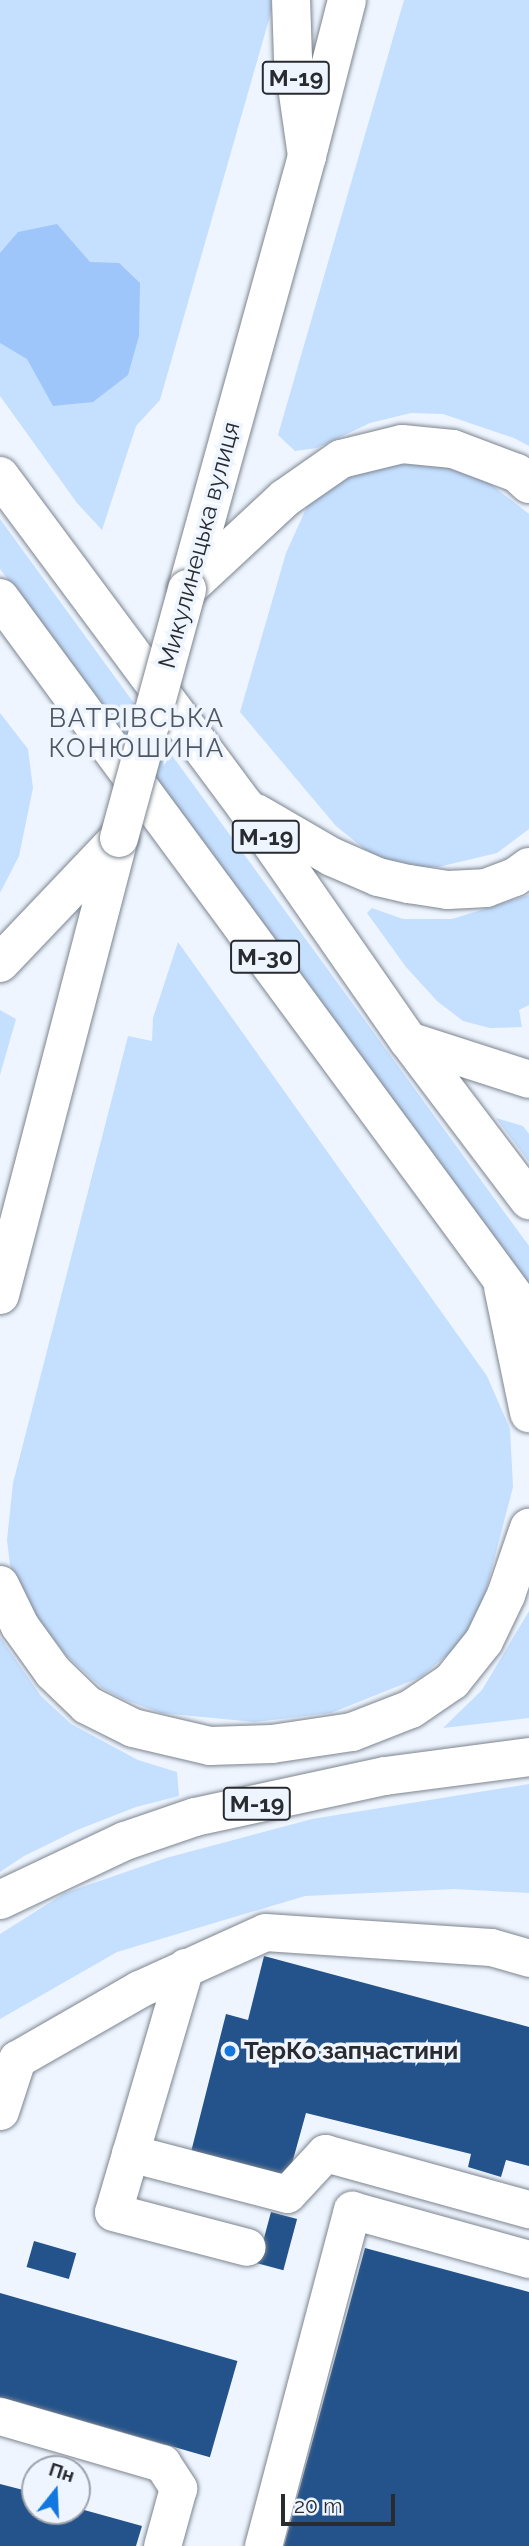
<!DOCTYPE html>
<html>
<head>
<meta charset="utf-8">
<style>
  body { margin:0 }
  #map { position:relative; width:529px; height:2546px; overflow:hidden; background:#eef5ff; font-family:Raleway,sans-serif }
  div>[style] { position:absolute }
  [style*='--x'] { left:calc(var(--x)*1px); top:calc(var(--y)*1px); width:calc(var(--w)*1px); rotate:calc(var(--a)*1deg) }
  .green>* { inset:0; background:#c5dfff }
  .forest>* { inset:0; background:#9ec6fa }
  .building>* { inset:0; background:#24538b; transform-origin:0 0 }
  .roads { filter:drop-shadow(0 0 2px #7d858f) drop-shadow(0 0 2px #7d858f) }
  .minor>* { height:37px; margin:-18.5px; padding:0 18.5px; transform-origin:18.5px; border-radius:18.5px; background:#fff }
  .major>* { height:38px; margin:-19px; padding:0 19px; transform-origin:19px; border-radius:19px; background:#fff }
  .highway>* { height:38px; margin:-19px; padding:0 19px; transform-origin:19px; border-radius:19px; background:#fff }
  .bridges { filter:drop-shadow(0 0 2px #7d858f) drop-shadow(0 0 2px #7d858f) }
  .highway-bridge>* { height:38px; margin:-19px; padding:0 19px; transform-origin:19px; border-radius:19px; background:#fff }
  .dots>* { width:19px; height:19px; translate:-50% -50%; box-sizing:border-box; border:4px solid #eef5ff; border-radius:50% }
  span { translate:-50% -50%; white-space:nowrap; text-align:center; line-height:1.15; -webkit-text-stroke:7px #eef5ff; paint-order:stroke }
  .shield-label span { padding:2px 5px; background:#eef5ff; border:2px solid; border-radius:5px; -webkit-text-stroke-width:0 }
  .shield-label { font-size:23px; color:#282b2f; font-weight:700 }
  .street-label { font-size:24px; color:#282b2f }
  .poi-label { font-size:24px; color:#282b2f; font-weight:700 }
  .left { translate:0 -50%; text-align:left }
  .neighbourhood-label { font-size:26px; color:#505761; letter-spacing:2px }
  .north { position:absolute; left:21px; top:2455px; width:70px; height:70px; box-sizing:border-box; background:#eef5ff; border:2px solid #9fa4ac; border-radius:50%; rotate:18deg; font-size:19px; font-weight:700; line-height:28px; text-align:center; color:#282b2f }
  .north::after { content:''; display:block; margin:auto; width:24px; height:32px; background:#1277df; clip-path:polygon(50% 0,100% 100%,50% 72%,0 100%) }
  .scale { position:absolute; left:281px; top:2494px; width:114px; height:32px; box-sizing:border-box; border:4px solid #282b2f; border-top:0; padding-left:9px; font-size:21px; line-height:24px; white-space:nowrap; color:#282b2f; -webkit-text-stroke:5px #eef5ff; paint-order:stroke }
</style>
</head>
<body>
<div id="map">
  <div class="green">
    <i style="clip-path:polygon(0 0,271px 0,272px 9px,160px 400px,136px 426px,102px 530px,77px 503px,0 396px)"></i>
    <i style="clip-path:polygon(404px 0,529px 0,529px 446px,514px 438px,443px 414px,411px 413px,370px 423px,317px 448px,295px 451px,278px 435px)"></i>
    <i style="clip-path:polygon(412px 462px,450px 465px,488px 482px,529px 514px,529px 829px,497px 853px,438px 867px,406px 866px,372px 855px,336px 826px,240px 712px,286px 553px,309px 502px,353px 475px)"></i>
    <i style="clip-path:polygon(0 519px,529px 1246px,529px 1289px,0 569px)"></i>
    <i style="clip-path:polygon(0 713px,28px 749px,33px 788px,19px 856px,0 893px)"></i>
    <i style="clip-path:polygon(529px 895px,529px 1005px,519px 1010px,522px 1027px,490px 1028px,463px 1021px,437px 1001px,406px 967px,367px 913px,372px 908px,403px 919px,452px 919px)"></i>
    <i style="clip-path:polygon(178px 942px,487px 1376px,510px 1429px,513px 1487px,482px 1606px,461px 1643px,421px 1677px,331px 1713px,255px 1722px,161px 1713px,123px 1699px,102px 1688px,66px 1655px,32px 1611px,10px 1565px,7px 1540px,13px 1483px,128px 1036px,152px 1041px,153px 1018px)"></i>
    <i style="clip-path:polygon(0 1010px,16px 1019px,0 1075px)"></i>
    <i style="clip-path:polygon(496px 1118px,523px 1126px,529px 1134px,529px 1162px)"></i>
    <i style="clip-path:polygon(529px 1611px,529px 1718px,443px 1728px,482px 1690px)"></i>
    <i style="clip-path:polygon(0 1637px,41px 1696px,71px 1724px,138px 1760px,177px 1772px,179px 1796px,136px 1807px,77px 1830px,24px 1856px,0 1872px)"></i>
    <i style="clip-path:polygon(529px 1784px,529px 1893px,455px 1889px,305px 1896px,117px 1952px,0 2019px,0 1934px,65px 1893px,166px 1858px,312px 1819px)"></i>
  </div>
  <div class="forest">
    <i style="clip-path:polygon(57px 224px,90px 262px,119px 263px,140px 283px,139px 336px,128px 375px,93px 402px,53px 406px,27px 359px,0 343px,0 253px,18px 232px)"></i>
  </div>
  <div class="building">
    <i style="clip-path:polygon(264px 1956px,529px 2027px,529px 2166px,506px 2160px,501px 2177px,468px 2167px,471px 2154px,306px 2113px,288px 2178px,191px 2152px,226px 2014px,248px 2020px)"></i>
    <i style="left:271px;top:2212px;width:27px;height:53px;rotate:15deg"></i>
    <i style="left:34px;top:2241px;width:44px;height:27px;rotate:16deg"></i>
    <i style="clip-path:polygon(365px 2248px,529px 2292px,529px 2546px,284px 2546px)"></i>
    <i style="left:0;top:2293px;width:247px;height:100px;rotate:16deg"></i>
    <i style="clip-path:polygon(0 2484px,35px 2493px,35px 2511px,77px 2511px,77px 2508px,142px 2526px,136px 2546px,0 2546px)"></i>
  </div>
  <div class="roads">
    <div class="minor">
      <i style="--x:408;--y:1040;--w:127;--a:17.9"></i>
      <i style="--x:185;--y:1967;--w:255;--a:106.4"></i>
      <i style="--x:113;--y:2212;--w:138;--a:14.6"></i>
      <i style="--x:0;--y:2111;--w:55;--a:-71.9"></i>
      <i style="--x:17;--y:2059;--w:141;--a:-29.8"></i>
      <i style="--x:139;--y:1989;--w:138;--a:-24.3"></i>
      <i style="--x:265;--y:1932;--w:226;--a:3.8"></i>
      <i style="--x:491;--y:1947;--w:40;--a:16"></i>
      <i style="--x:130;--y:2153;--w:162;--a:14.6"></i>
      <i style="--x:287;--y:2194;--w:56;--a:-47.2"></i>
      <i style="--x:325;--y:2153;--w:212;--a:15.4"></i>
      <i style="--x:0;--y:2416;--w:169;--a:16.2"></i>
      <i style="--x:162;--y:2463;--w:30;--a:57"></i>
      <i style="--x:178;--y:2488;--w:60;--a:105.4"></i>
      <i style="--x:263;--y:2546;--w:348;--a:-75.2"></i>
      <i style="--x:352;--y:2210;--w:184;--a:15.5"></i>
    </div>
    <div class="major">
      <i style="--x:307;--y:156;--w:161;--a:-75.6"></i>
    </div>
    <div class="highway">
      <i style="--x:0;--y:476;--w:412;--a:53.4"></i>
      <i style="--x:246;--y:807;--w:284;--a:55.2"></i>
      <i style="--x:408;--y:1040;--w:201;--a:52.9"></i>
      <i style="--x:187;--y:589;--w:449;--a:-74.5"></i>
      <i style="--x:307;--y:156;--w:98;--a:-98.2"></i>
      <i style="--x:293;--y:59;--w:59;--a:-91.9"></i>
      <i style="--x:187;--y:589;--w:134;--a:-42.9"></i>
      <i style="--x:285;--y:498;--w:68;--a:-34.9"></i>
      <i style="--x:341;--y:459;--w:63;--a:-13.8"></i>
      <i style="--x:402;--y:444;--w:51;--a:5.6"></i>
      <i style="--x:453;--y:449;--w:68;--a:20.6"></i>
      <i style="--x:517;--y:473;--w:16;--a:43"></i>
      <i style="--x:0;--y:598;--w:892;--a:53.62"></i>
      <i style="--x:256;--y:813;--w:88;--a:30.1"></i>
      <i style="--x:332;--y:857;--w:50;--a:23.5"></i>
      <i style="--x:378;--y:877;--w:32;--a:13"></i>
      <i style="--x:409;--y:884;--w:39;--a:9"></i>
      <i style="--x:448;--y:890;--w:38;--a:-3"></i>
      <i style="--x:486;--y:888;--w:31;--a:-21"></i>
      <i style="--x:515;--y:877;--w:17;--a:-36"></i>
      <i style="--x:0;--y:963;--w:171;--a:-46.4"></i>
      <i style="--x:503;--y:1287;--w:129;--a:78.3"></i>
      <i style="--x:0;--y:1295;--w:472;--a:-75.4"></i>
      <i style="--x:0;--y:1585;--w:46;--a:64"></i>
      <i style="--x:20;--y:1626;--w:57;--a:54.3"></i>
      <i style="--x:53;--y:1672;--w:47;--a:44.1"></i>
      <i style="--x:87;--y:1705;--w:51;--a:26.6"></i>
      <i style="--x:133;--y:1728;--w:79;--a:13.2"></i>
      <i style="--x:210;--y:1746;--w:62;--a:-1.8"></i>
      <i style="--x:272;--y:1744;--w:81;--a:-8.5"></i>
      <i style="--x:352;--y:1732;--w:63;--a:-21.3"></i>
      <i style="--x:411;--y:1709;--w:50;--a:-34.3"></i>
      <i style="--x:452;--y:1681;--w:51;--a:-51.3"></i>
      <i style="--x:484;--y:1641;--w:51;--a:-64.4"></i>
      <i style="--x:506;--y:1595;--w:71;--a:-71.1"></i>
      <i style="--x:0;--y:1900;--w:138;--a:-25.3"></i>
      <i style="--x:125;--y:1841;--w:74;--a:-18.9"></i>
      <i style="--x:195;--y:1817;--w:194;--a:-12.2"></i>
      <i style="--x:385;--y:1776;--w:145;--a:-7.5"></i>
    </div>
  </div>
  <div class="bridges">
    <div class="highway-bridge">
      <i style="--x:119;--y:838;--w:258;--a:-74.7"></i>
    </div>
  </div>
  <div class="dots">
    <i style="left:230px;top:2051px;background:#1277df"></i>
  </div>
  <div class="shield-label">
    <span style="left:296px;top:78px">М-19</span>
    <span style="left:266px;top:837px">М-19</span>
    <span style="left:265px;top:957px">М-30</span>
    <span style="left:257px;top:1804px">М-19</span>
  </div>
  <div class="street-label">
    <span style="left:199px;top:545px;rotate:-75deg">Микулинецька вулиця</span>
  </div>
  <div class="poi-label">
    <span class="left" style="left:244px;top:2051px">ТерКо запчастини</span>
  </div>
  <div class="neighbourhood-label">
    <span style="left:137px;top:734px">ВАТРІВСЬКА<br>КОНЮШИНА</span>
  </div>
  <div class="north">Пн</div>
  <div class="scale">20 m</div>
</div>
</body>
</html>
